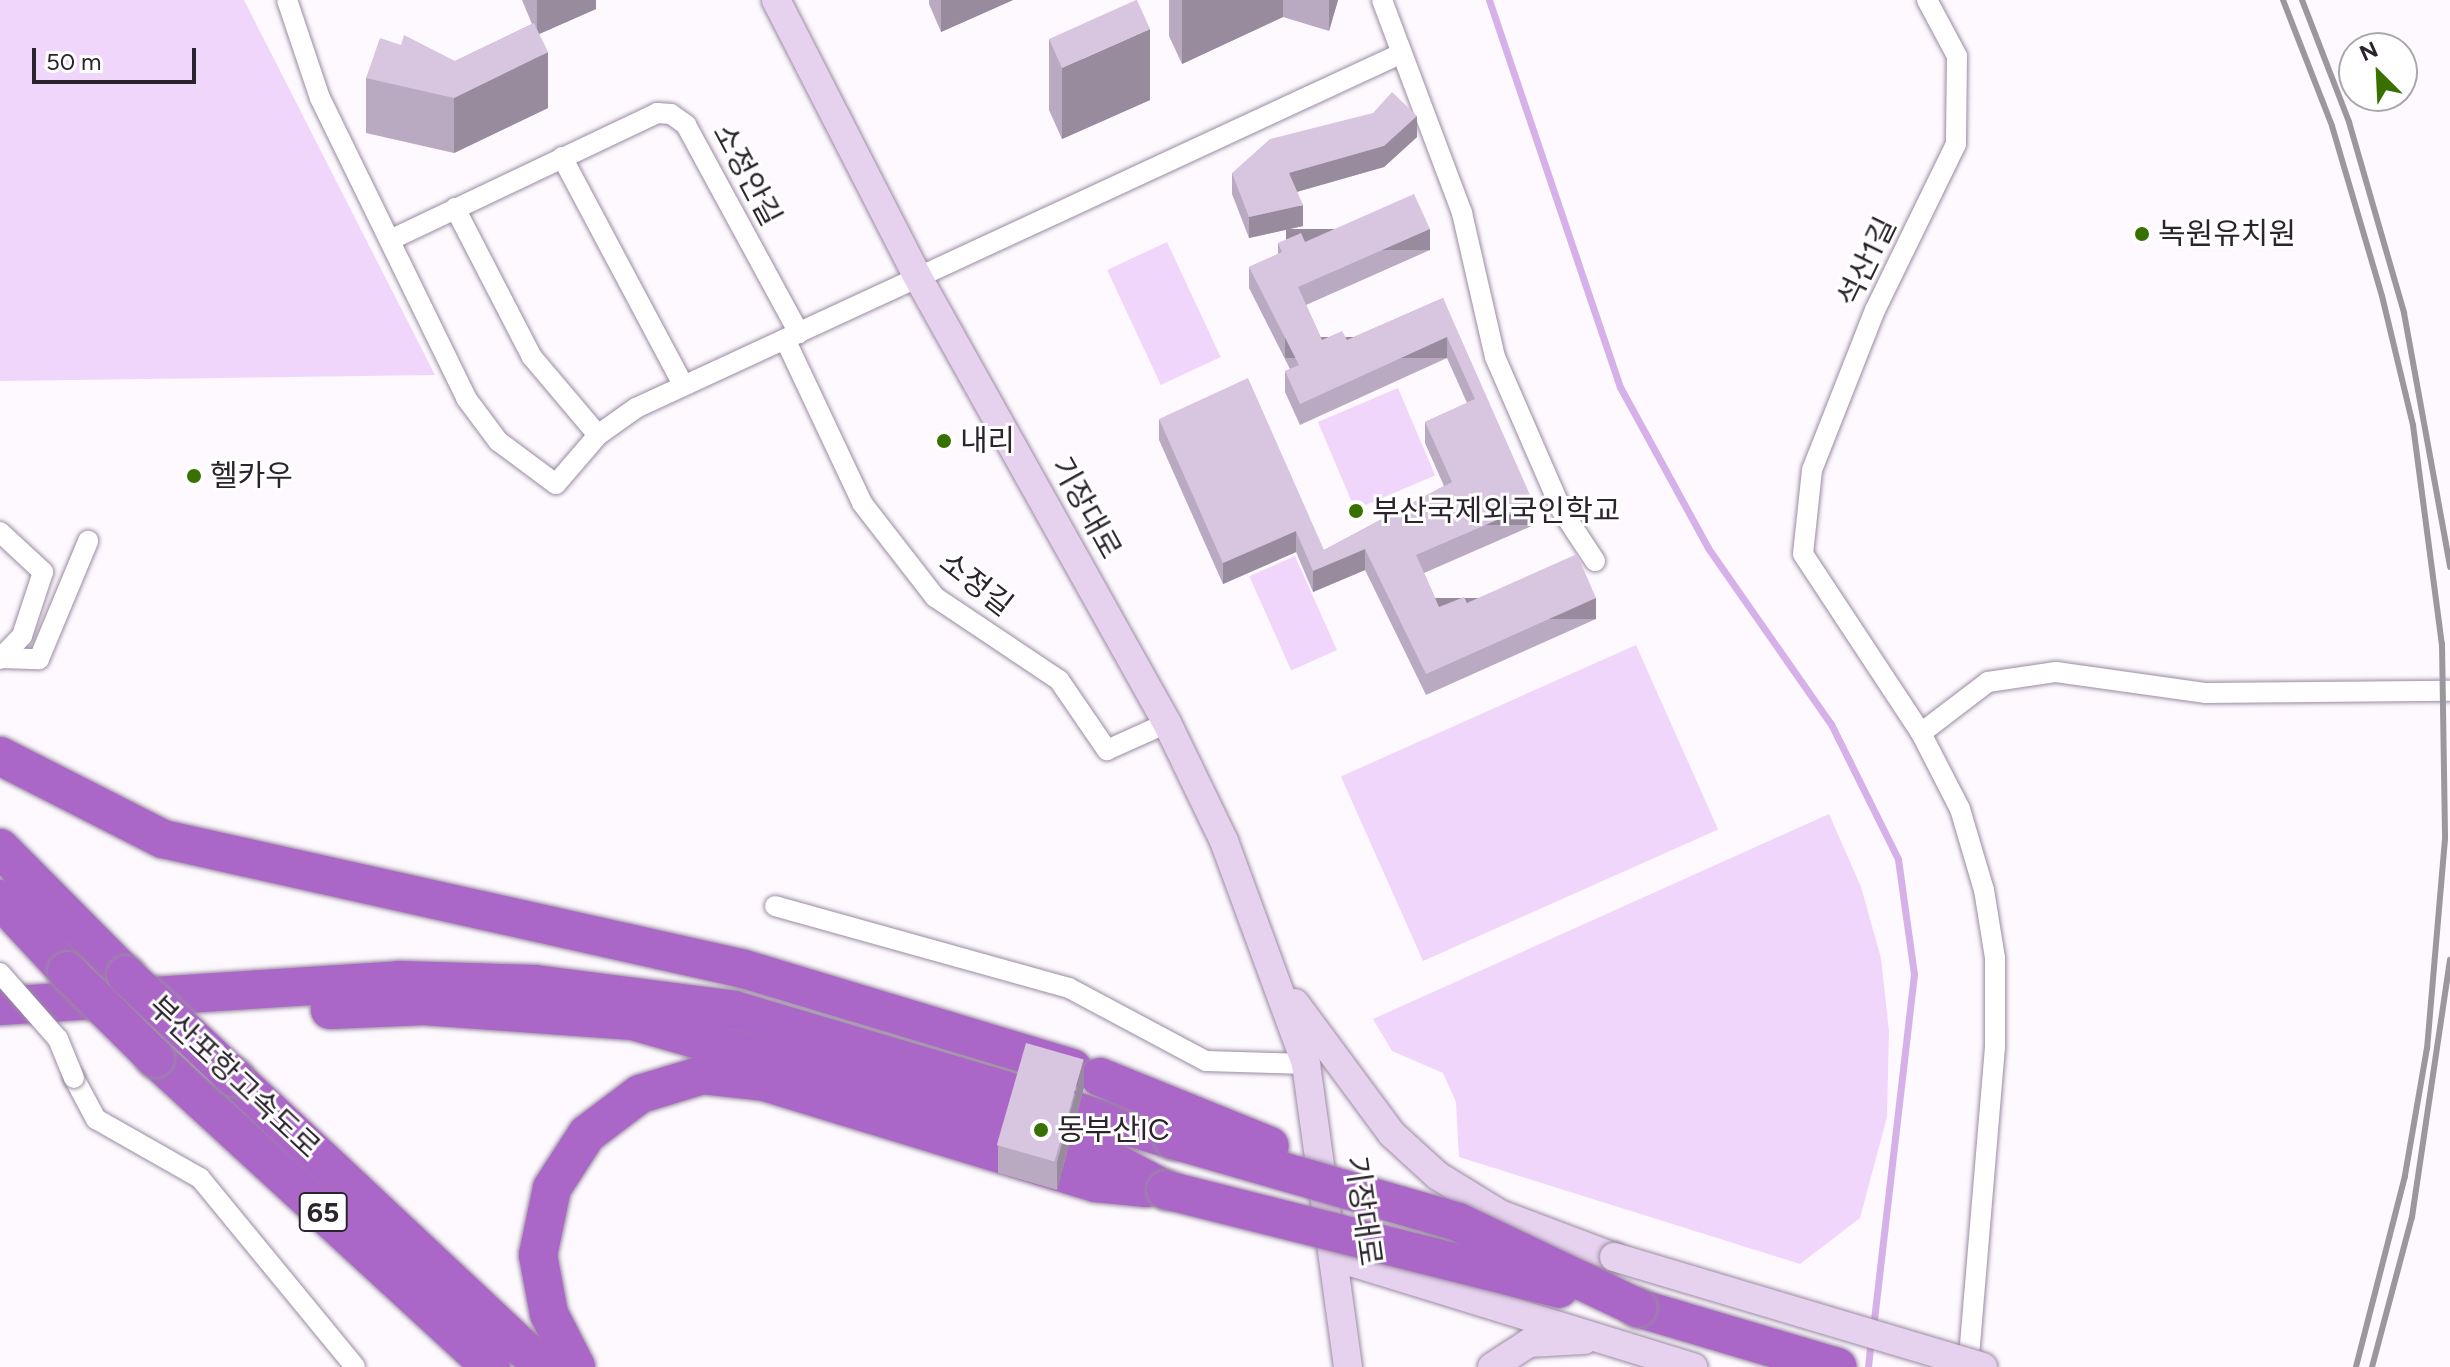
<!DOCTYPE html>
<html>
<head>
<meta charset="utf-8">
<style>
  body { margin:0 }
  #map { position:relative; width:2450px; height:1367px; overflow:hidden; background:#fdf9fe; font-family:Figtree,"Noto Sans KR",sans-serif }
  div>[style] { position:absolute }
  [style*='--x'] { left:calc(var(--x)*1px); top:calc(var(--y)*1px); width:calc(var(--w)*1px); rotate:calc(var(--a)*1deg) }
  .green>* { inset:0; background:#f0d6fb; transform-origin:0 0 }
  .stream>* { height:7px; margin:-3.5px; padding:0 3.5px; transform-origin:3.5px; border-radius:3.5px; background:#d6b0e8 }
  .roads { filter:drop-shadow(0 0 2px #9b8aa2) drop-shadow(0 0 2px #9b8aa2) }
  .minor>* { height:20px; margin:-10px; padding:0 10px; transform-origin:10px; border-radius:10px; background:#fff }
  .secondary>* { height:28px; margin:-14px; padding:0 14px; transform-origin:14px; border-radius:14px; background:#e6d1ee }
  .motorway>* { height:38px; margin:-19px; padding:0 19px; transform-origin:19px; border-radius:19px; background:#aa67c7 }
  .rail>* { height:6px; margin:-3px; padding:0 3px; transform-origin:3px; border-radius:3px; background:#9c979e }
  .bridges { filter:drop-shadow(0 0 2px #9b8aa2) drop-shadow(0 0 2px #9b8aa2) }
  .minor-bridge>* { height:20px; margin:-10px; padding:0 10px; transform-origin:10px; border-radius:10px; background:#fff }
  .secondary-bridge>* { height:28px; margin:-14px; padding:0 14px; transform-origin:14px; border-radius:14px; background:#e6d1ee }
  .motorway-bridge>* { height:38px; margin:-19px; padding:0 19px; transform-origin:19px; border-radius:19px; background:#aa67c7 }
  .wall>* { inset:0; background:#baaac1 }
  .shaded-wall>* { inset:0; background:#978b9d; transform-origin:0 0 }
  .building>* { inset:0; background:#d8c6e0; transform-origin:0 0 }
  .dots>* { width:22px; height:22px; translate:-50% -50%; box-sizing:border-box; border:4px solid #fff; border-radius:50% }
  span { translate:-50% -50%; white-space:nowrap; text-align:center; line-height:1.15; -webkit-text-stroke:6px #fff; paint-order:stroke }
  .shield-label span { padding:2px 6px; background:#fff; border:2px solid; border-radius:6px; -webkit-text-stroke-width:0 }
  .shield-label { font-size:28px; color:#2b242e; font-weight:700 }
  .street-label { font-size:30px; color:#2b242e }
  .poi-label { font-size:30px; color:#2b242e }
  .left { translate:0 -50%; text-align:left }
  .north { position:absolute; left:2338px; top:32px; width:80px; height:80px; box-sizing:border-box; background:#fff; border:2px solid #aaa7ab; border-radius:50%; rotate:336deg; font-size:22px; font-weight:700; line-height:32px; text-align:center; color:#2b242e }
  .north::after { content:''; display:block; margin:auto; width:28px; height:36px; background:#387100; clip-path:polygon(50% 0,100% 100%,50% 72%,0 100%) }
  .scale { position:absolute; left:32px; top:48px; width:164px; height:36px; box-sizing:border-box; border:4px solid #2b242e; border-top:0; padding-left:10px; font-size:24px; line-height:28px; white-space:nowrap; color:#2b242e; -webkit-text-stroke:6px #fff; paint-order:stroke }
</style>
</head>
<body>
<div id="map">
  <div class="green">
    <i style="clip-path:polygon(0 0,244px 0,435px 375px,0 381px)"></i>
    <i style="left:1167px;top:242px;width:127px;height:66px;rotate:65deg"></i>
    <i style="left:1398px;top:388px;width:95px;height:87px;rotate:67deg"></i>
    <i style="left:1295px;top:556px;width:103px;height:50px;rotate:66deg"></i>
    <i style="left:1636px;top:645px;width:202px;height:323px;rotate:66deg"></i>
    <i style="clip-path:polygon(1829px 814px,1861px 887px,1881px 958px,1889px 1031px,1887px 1117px,1860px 1218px,1800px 1264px,1459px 1157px,1456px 1102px,1443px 1073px,1392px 1051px,1373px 1019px)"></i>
  </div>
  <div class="stream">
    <i style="--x:1489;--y:0;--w:409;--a:71.3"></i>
    <i style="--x:1620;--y:387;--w:183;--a:61.3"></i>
    <i style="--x:1708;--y:548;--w:215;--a:55.1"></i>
    <i style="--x:1831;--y:724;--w:151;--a:63.6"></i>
    <i style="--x:1898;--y:859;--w:116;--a:82.1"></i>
    <i style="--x:1914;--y:974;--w:355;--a:96.6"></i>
    <i style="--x:1868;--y:1367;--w:27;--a:-84"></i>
  </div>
  <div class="roads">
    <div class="minor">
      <i style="--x:287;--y:0;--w:103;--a:71.4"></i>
      <i style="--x:320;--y:98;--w:334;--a:64"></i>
      <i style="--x:466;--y:398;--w:54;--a:53.3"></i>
      <i style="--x:498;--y:441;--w:72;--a:36.6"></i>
      <i style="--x:556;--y:484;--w:65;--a:-49.4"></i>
      <i style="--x:598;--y:435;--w:47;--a:-35.4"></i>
      <i style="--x:636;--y:408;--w:842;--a:-24.86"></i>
      <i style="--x:1382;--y:0;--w:228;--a:69.4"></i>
      <i style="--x:1462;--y:213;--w:148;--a:77.1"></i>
      <i style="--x:1495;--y:357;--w:168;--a:66.5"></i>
      <i style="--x:1562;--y:511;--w:60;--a:56.6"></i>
      <i style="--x:1927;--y:0;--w:64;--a:61.8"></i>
      <i style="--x:1957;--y:56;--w:88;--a:90.7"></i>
      <i style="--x:1956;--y:144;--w:185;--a:116"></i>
      <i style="--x:1875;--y:310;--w:172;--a:111.5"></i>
      <i style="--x:1812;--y:470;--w:84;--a:96.1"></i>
      <i style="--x:1803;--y:554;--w:214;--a:56.6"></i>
      <i style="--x:1921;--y:733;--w:85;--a:62.8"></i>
      <i style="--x:1960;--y:809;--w:84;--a:73.5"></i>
      <i style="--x:1984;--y:890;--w:69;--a:80.8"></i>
      <i style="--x:1995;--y:958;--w:89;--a:90"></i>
      <i style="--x:1995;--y:1047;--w:321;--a:94.8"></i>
      <i style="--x:562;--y:157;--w:258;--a:62"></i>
      <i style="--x:455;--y:208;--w:168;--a:62.7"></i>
      <i style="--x:532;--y:357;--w:102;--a:49.8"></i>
      <i style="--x:390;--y:240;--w:296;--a:-25.4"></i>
      <i style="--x:657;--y:113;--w:14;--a:4"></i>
      <i style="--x:671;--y:114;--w:19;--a:36"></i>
      <i style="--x:686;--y:125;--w:237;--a:61.5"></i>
      <i style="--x:785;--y:339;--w:181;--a:64.8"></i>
      <i style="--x:862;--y:503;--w:119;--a:52.2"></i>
      <i style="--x:935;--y:597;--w:149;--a:33.8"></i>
      <i style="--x:1059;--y:680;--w:85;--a:55.6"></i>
      <i style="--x:1107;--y:750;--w:66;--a:-24.2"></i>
      <i style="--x:0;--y:532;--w:59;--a:42.9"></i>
      <i style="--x:43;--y:572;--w:67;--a:108.2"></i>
      <i style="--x:22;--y:636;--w:32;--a:134"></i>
      <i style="--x:2;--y:658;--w:37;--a:2"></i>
      <i style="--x:39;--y:659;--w:128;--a:-67.4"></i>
      <i style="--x:1921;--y:733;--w:84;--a:-37.3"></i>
      <i style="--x:1988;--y:682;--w:69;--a:-8.4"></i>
      <i style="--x:2056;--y:672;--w:150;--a:8"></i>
      <i style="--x:2205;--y:693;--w:245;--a:-0.5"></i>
      <i style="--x:775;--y:906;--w:305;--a:15.6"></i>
      <i style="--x:1069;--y:988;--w:155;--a:28.1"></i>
      <i style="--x:1206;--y:1061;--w:100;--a:1.7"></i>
      <i style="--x:74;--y:1078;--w:47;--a:61.8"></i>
      <i style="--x:96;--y:1119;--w:120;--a:29.6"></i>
      <i style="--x:200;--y:1178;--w:244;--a:50.6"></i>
    </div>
    <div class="secondary">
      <i style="--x:776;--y:0;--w:308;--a:62.9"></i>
      <i style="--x:916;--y:274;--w:514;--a:60.79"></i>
      <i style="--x:1167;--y:723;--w:131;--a:64.2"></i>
      <i style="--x:1224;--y:841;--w:238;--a:69.8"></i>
      <i style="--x:1306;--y:1064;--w:306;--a:82.1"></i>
      <i style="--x:1295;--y:1003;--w:163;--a:53.5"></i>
      <i style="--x:1392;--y:1134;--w:62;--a:42.4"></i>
      <i style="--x:1438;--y:1176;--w:73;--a:31.5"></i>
      <i style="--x:1500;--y:1214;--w:122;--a:20.7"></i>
      <i style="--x:1335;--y:1257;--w:375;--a:17.1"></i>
      <i style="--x:1492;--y:1367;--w:44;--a:-33"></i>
      <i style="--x:1529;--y:1343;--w:55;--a:-3.1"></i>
    </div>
    <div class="motorway">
      <i style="--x:0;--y:756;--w:183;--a:27"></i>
      <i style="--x:163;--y:839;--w:595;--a:12.61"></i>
      <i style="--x:744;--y:969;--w:343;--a:16.8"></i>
      <i style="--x:0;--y:848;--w:179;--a:45.2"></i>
      <i style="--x:0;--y:899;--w:98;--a:47.1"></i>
      <i style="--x:0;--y:1006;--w:400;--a:-3.7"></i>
      <i style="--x:399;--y:980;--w:136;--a:1.7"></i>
      <i style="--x:535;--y:984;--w:201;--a:7.4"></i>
      <i style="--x:734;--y:1010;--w:459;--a:16.5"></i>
      <i style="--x:330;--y:1010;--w:94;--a:-2.4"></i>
      <i style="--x:424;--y:1006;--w:210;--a:4.1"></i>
      <i style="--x:633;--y:1021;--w:486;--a:16"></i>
      <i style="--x:1100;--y:1155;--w:75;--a:27.9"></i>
      <i style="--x:155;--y:1058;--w:456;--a:42.6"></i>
      <i style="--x:234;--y:1077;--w:424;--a:43.2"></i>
      <i style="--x:1638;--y:1308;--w:208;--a:16.5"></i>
      <i style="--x:576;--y:1367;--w:59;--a:-117"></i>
      <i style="--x:549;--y:1314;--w:60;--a:-100.6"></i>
      <i style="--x:538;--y:1255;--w:68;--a:-78.2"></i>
      <i style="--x:552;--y:1188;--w:64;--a:-57.1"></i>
      <i style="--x:587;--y:1134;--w:66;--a:-37"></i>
      <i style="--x:640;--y:1094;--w:66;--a:-16.8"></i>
      <i style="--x:703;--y:1075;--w:62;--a:6.4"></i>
      <i style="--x:765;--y:1082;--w:346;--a:17"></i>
      <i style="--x:1096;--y:1183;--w:51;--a:5.6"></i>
    </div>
  </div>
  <div class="rail">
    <i style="--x:2283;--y:0;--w:135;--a:68.7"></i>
    <i style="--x:2332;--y:126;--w:177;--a:73.6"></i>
    <i style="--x:2382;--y:296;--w:133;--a:76.5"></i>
    <i style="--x:2413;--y:425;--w:221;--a:82.5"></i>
    <i style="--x:2442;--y:644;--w:195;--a:89.1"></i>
    <i style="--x:2445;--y:839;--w:210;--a:94.9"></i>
    <i style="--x:2427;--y:1048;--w:130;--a:99.8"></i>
    <i style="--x:2405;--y:1176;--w:197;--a:104.4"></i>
    <i style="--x:2302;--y:0;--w:131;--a:68.9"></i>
    <i style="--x:2349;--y:122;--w:199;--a:73.9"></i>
    <i style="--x:2404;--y:313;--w:258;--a:79.7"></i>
    <i style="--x:2372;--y:1367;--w:155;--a:-75.1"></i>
    <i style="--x:2412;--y:1217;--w:260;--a:-81.6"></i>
  </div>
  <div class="bridges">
    <div class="minor-bridge">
      <i style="--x:0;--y:973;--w:88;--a:48.7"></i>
      <i style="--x:58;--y:1039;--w:42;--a:67.7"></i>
    </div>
    <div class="secondary-bridge">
      <i style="--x:1614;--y:1257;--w:385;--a:16.6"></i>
    </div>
    <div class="motorway-bridge">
      <i style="--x:67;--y:971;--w:124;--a:44.7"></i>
      <i style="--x:126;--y:975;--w:149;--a:43.4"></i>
      <i style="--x:1100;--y:1077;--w:183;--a:22.1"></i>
      <i style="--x:1174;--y:1140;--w:296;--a:16.1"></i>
      <i style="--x:1458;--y:1222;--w:199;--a:25.5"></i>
      <i style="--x:1166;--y:1190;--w:405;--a:14.1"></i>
    </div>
  </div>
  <div class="wall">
    <i style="clip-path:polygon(522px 0,596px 0,596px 9px,539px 34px,548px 108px,454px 153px,366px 133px,366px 78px,455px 61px,532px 24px)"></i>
    <i style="clip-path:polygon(929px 0,1013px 0,941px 32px,929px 4px)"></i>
    <i style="clip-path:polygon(1169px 0,1338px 0,1329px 31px,1283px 17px,1182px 64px,1169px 36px)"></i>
    <i style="clip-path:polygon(1049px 39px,1150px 100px,1062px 139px,1049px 110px)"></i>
    <i style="clip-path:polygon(1417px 137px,1384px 167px,1297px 192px,1303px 226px,1249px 238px,1232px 194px,1232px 173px)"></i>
    <i style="clip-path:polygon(1305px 242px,1430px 250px,1306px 305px,1322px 340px,1347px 340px,1443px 298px,1534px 525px,1424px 573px,1439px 607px,1467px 603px,1596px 619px,1426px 695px,1365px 570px,1313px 592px,1296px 552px,1223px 584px,1159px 440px,1159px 419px,1324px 550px,1444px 486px,1425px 443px,1425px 422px,1467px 403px,1447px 358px,1300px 425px,1285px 392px,1285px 371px,1290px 369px,1249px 288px,1249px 267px,1278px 254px,1278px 243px)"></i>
    <i style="clip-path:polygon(1084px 1087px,1057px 1190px,998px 1173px,998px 1145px)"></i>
  </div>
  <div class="shaded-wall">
    <i style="clip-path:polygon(537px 0,596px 0,596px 9px,537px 35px)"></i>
    <i style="clip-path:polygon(941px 0,1013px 0,941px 32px)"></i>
    <i style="clip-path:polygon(1182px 0,1283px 0,1283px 17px,1182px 64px)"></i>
    <i style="clip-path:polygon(1329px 0,1338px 0,1329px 31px)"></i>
    <i style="clip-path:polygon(1150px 29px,1150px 100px,1062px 139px,1062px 68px)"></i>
    <i style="clip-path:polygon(548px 52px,548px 108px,454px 153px,454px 98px)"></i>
    <i style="clip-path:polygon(1417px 116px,1417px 137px,1384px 167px,1289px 194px,1289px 173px)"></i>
    <i style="clip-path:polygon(1303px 205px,1303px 226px,1249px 238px,1249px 217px)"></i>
    <i style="left:1430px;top:229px;width:21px;height:144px;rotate:90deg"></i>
    <i style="left:1447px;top:337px;width:21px;height:162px;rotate:90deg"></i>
    <i style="left:1534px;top:504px;width:21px;height:129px;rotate:90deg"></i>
    <i style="clip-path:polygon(1296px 531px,1296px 552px,1223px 584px,1223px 563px)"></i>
    <i style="clip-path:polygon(1365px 549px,1365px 570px,1313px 592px,1313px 571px)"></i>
    <i style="left:1596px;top:598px;width:21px;height:186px;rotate:90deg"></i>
    <i style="clip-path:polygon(1084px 1060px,1084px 1087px,1057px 1190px,1057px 1162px)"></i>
  </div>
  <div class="building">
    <i style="clip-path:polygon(1136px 0,1137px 0,1150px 29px,1062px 68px,1049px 39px)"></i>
    <i style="clip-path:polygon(534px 23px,548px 52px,454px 98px,366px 78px,380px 38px,401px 45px,404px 35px,455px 61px)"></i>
    <i style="clip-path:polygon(1392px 92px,1417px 116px,1384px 146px,1289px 173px,1303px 205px,1249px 217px,1232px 173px,1270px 139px,1373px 113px)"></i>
    <i style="clip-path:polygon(1414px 194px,1430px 229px,1298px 287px,1322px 340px,1342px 331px,1347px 340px,1443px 298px,1534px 504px,1416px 555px,1439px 607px,1464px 597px,1467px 603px,1577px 554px,1596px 598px,1426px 674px,1365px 549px,1313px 571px,1296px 531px,1223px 563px,1159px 419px,1248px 378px,1324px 550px,1452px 482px,1425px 422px,1475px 399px,1447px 337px,1300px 404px,1285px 371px,1299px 365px,1249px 267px,1282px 252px,1278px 243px,1301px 233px,1305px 242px)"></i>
    <i style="left:1026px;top:1043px;width:60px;height:106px;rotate:16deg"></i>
  </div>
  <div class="dots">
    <i style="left:2142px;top:234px;background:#387100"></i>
    <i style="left:944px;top:441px;background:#387100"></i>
    <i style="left:194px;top:476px;background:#387100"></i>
    <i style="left:1356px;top:511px;background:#387100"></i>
    <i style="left:1041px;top:1130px;background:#387100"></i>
  </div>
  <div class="shield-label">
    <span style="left:323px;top:1212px">65</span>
  </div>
  <div class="street-label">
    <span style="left:747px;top:175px;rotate:62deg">소정안길</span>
    <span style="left:1867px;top:262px;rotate:-64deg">석산1길</span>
    <span style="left:1086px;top:508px;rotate:61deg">기장대로</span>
    <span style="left:976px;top:584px;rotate:38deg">소정길</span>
    <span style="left:234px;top:1077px;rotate:43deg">부산포항고속도로</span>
    <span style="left:1363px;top:1211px;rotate:82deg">기장대로</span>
  </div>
  <div class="poi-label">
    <span class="left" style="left:2158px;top:234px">녹원유치원</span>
    <span class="left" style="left:960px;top:441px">내리</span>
    <span class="left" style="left:210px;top:476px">헬카우</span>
    <span class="left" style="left:1372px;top:511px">부산국제외국인학교</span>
    <span class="left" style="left:1057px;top:1130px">동부산IC</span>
  </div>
  <div class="north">N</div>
  <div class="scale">50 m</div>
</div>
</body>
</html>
